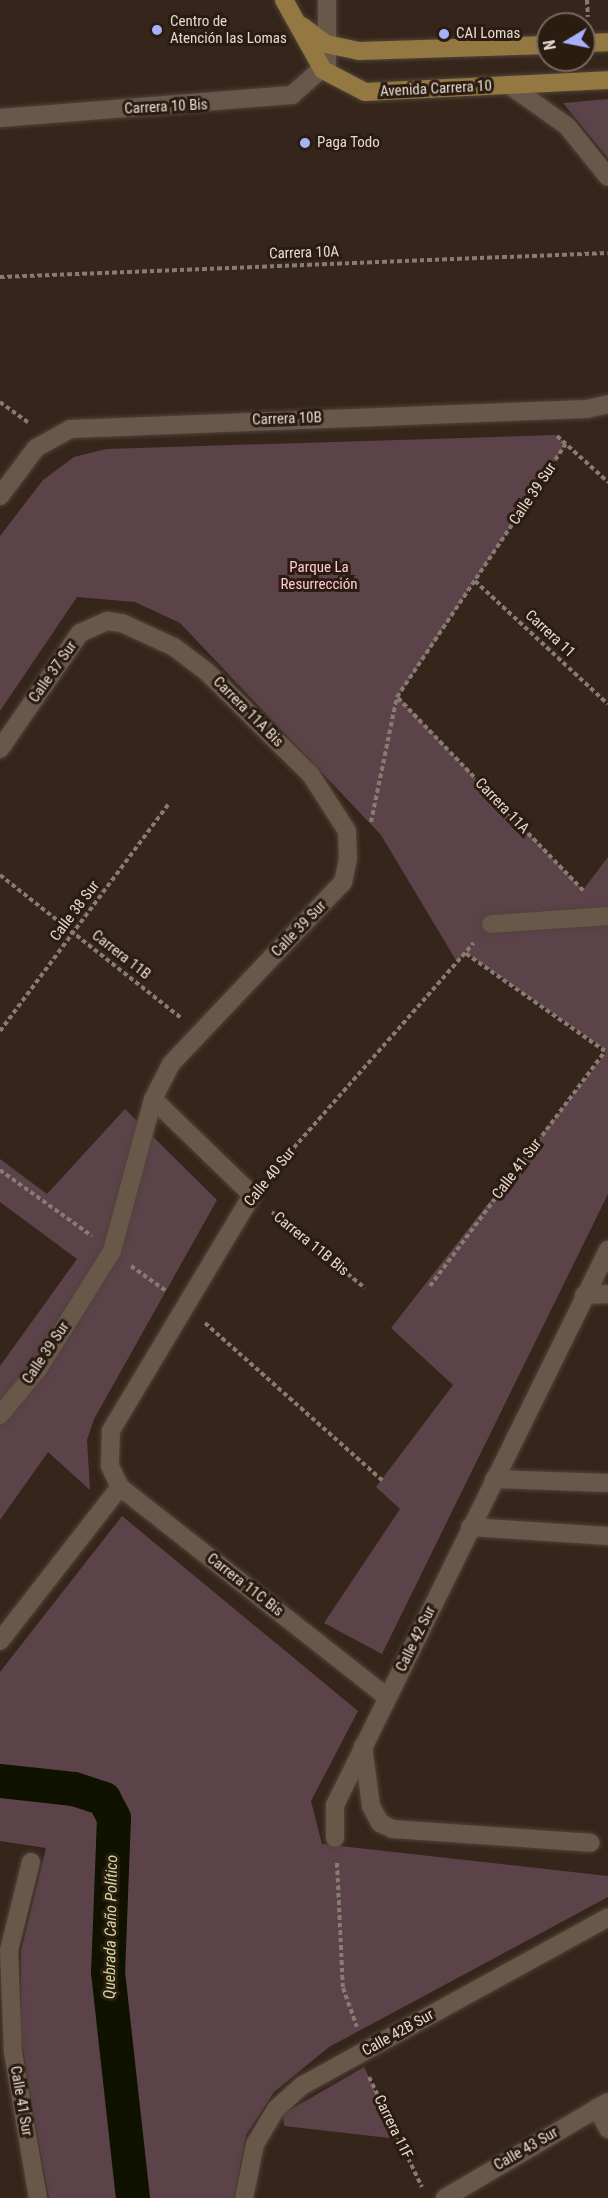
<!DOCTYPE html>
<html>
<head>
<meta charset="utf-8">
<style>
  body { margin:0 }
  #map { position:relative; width:608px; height:2198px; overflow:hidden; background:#35251a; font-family:"Roboto Condensed",sans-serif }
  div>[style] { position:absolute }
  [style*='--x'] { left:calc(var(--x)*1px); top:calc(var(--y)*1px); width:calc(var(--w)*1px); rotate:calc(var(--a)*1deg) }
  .green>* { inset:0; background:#5c434a }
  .canal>* { height:34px; margin:-17px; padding:0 17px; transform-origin:17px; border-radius:17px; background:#101200 }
  .path>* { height:4px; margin-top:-2px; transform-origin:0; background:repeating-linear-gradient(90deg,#887b72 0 4.5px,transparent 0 7.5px) }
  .roads { filter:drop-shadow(0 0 2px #50433a) drop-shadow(0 0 2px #50433a) }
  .minor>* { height:18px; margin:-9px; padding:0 9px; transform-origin:9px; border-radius:9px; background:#69574a }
  .major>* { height:18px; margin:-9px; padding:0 9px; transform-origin:9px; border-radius:9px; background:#947842 }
  .dots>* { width:16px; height:16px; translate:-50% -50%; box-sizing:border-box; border:3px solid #2b1c10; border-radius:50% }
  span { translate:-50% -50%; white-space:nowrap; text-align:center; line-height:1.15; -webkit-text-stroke:6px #2b1c10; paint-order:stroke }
  .poi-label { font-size:15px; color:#e4d9d2 }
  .left { translate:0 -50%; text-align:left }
  .street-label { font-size:15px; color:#e4d9d2 }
  .park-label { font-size:15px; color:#fec9d7 }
  .water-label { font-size:16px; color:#d1d89d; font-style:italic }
  .north { position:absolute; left:536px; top:12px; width:60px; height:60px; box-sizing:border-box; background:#2b1c10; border:2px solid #75685e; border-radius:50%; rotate:260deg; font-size:16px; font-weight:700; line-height:24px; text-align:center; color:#e4d9d2 }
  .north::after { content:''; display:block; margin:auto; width:21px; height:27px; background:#a5b1fc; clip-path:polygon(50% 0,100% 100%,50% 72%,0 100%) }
</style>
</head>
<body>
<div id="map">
  <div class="green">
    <i style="clip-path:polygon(608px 99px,608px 158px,563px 103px)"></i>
    <i style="clip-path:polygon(556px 435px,566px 444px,398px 697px,583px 890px,608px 857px,608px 1194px,382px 1654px,324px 1623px,400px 1509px,376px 1487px,453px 1385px,391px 1328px,607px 1051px,466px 953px,457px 962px,381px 835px,180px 623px,135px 602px,77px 597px,0 711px,0 536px,43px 480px,74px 457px,106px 449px)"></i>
    <i style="clip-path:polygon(125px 1109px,217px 1200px,94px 1419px,87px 1440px,90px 1490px,48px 1452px,0 1520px,0 1366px,77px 1259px,0 1202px,0 1159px,47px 1194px)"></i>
    <i style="clip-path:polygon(122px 1516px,358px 1711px,311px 1801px,322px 1844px,608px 1876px,608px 1897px,329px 2047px,274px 2092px,246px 2135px,234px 2198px,49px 2198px,33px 2111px,21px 2037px,21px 1951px,46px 1848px,0 1841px,0 1672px)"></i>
    <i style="clip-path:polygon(364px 2067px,398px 2139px,284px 2126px,283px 2114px)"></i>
  </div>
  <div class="canal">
    <i style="--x:0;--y:1781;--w:74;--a:6.2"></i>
    <i style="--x:74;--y:1789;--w:32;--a:18"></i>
    <i style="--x:104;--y:1799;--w:21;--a:62"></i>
    <i style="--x:114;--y:1818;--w:154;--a:92.2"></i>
    <i style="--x:108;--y:1972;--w:227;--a:83.7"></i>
  </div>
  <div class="path">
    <i style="--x:587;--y:0;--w:17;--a:87"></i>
    <i style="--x:0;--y:277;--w:608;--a:-2.26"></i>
    <i style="--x:0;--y:402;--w:36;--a:36"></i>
    <i style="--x:557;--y:436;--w:69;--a:42"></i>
    <i style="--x:475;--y:581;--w:181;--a:42.8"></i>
    <i style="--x:398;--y:698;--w:268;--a:46.1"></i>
    <i style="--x:371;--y:822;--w:128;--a:-78.3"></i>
    <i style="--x:397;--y:697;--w:304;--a:-56.3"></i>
    <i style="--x:0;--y:875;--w:231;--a:38.3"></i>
    <i style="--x:0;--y:1031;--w:282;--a:-53.4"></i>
    <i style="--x:0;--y:1170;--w:113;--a:35.7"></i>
    <i style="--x:269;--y:1176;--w:310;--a:-48.7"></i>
    <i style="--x:272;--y:1212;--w:120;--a:39.3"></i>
    <i style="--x:131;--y:1266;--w:43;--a:35.5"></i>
    <i style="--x:430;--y:1286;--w:293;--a:-53.3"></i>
    <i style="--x:605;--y:1051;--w:171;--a:-145"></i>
    <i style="--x:205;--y:1323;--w:238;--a:41.6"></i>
    <i style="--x:337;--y:1863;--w:125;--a:87.3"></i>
    <i style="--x:343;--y:1988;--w:41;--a:70.3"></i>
    <i style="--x:369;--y:2077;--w:122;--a:64.3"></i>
  </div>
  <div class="roads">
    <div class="minor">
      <i style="--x:509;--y:85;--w:71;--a:35.3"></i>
      <i style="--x:567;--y:126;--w:65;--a:51.2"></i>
      <i style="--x:0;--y:118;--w:293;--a:-4.5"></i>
      <i style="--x:292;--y:95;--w:47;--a:-41.5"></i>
      <i style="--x:327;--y:64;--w:64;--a:-90"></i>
      <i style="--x:0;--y:496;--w:60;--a:-53.1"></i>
      <i style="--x:36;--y:448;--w:39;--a:-29"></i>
      <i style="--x:70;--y:429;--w:517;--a:-2.22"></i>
      <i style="--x:587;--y:409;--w:22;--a:-13"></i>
      <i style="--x:0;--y:749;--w:141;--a:-55.4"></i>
      <i style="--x:80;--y:633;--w:30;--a:-24"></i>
      <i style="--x:107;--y:621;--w:15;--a:8"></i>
      <i style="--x:122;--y:623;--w:57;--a:24.8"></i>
      <i style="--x:174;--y:647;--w:39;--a:37"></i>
      <i style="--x:205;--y:670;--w:149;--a:44.7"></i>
      <i style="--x:311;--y:775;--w:67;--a:57.3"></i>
      <i style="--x:347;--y:831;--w:28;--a:88"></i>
      <i style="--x:348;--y:859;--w:24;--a:102"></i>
      <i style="--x:343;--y:882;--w:250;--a:133.4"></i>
      <i style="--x:171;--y:1064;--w:39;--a:117"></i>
      <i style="--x:153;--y:1099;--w:157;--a:105.1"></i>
      <i style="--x:112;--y:1251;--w:138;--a:122"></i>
      <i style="--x:39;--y:1368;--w:61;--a:129.7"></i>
      <i style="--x:491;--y:924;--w:117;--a:-3.9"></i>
      <i style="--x:153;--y:1099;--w:138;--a:44.1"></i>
      <i style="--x:252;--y:1195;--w:275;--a:120.9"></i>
      <i style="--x:111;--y:1431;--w:35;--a:92"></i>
      <i style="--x:110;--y:1466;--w:23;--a:65"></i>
      <i style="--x:120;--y:1487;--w:340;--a:38.2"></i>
      <i style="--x:584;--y:1295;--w:24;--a:-2"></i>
      <i style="--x:494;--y:1479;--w:114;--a:2"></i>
      <i style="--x:470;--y:1527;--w:138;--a:3.7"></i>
      <i style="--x:0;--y:1641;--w:195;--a:-52.1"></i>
      <i style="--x:363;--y:1746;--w:61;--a:82.4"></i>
      <i style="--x:371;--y:1806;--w:19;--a:62"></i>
      <i style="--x:380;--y:1823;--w:14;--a:25"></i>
      <i style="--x:393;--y:1829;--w:198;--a:4"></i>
      <i style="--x:335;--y:1838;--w:33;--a:-90"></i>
      <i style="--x:335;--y:1805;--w:619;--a:-63.81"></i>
      <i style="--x:31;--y:1862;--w:91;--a:104"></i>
      <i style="--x:9;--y:1950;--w:102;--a:87.8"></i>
      <i style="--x:13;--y:2052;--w:148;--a:80.3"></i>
      <i style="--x:597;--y:2108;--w:24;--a:62"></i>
      <i style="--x:244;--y:2198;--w:55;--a:-78.5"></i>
      <i style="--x:255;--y:2144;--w:41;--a:-59"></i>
      <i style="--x:276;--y:2109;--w:36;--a:-42"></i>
      <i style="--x:303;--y:2085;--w:348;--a:-28.8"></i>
      <i style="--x:445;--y:2198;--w:189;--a:-30.5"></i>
    </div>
    <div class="major">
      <i style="--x:284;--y:0;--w:80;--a:60.9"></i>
      <i style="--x:323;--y:70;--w:47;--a:27.6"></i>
      <i style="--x:365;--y:92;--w:243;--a:-2.8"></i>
      <i style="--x:302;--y:26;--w:30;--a:37"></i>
      <i style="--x:326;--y:44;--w:34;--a:12"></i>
      <i style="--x:359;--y:51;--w:189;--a:-1.8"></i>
      <i style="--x:584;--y:43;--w:24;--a:-2"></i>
    </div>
  </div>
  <div class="dots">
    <i style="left:157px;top:30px;background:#a5b1fc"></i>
    <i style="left:444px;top:34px;background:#a5b1fc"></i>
    <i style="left:305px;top:143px;background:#a5b1fc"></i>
  </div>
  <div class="poi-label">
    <span class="left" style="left:170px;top:30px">Centro de<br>Atención las Lomas</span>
    <span class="left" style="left:456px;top:34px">CAI Lomas</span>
    <span class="left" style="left:317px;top:143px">Paga Todo</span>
  </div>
  <div class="street-label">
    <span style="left:436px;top:89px;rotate:-3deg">Avenida Carrera 10</span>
    <span style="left:166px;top:107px;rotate:-3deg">Carrera 10 Bis</span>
    <span style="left:304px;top:253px;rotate:-2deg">Carrera 10A</span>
    <span style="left:287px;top:419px;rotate:-2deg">Carrera 10B</span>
    <span style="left:533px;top:494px;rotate:-56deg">Calle 39 Sur</span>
    <span style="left:550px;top:634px;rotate:43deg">Carrera 11</span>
    <span style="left:53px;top:672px;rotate:-55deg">Calle 37 Sur</span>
    <span style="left:248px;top:712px;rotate:45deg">Carrera 11A Bis</span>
    <span style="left:502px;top:806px;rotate:46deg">Carrera 11A</span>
    <span style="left:75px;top:911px;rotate:-53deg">Calle 38 Sur</span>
    <span style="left:299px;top:929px;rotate:-46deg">Calle 39 Sur</span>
    <span style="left:121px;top:955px;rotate:38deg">Carrera 11B</span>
    <span style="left:517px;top:1169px;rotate:-53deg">Calle 41 Sur</span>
    <span style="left:270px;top:1177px;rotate:-51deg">Calle 40 Sur</span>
    <span style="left:311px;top:1244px;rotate:39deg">Carrera 11B Bis</span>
    <span style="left:46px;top:1353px;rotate:-56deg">Calle 39 Sur</span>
    <span style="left:245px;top:1585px;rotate:38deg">Carrera 11C Bis</span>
    <span style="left:416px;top:1639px;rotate:-64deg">Calle 42 Sur</span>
    <span style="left:398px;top:2033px;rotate:-29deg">Calle 42B Sur</span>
    <span style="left:21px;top:2101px;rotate:80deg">Calle 41 Sur</span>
    <span style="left:393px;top:2127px;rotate:64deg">Carrera 11F</span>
    <span style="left:526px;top:2149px;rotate:-30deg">Calle 43 Sur</span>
  </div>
  <div class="park-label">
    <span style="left:319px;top:576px">Parque La<br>Resurrección</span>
  </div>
  <div class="water-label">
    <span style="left:111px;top:1927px;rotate:-89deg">Quebrada Caño Político</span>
  </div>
  <div class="north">N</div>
</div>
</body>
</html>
